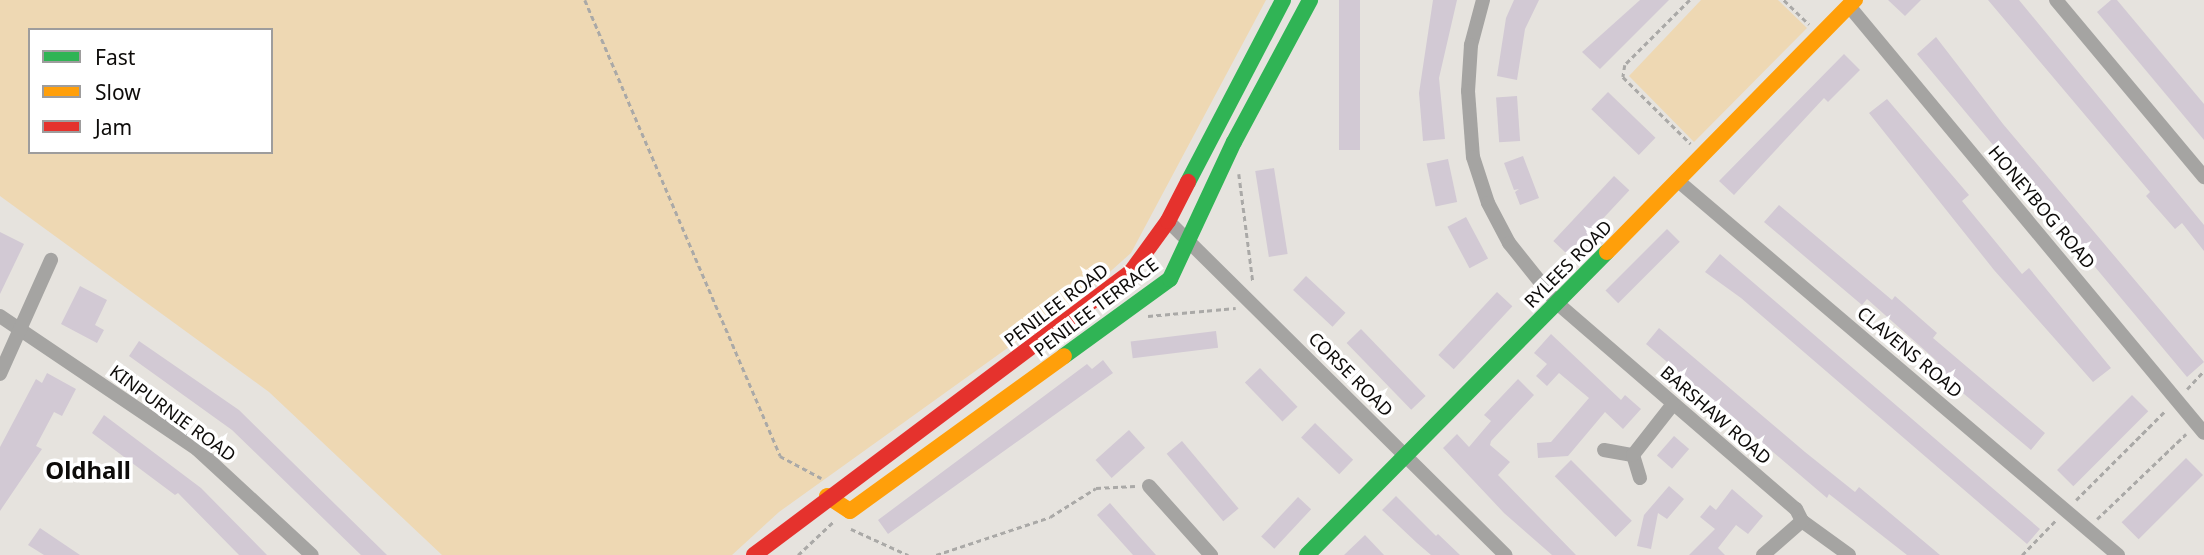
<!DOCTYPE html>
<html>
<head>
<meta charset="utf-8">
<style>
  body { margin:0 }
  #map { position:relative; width:2204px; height:555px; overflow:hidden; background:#e6e3de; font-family:"Noto Sans",sans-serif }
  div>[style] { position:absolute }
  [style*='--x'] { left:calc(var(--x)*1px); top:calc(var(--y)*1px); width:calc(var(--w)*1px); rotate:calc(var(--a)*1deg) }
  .green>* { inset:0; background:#eed8b3 }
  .building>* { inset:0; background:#d2c9d4; transform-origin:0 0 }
  .path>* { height:2.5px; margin-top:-1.25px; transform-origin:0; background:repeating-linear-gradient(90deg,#aaa9a7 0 5px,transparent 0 8.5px) }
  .street>* { height:14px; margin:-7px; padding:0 7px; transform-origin:7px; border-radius:7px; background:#a5a4a2 }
  .fast>* { height:16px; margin:-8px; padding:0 8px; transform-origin:8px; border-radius:8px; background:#30b455 }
  .slow>* { height:16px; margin:-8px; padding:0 8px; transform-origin:8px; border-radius:8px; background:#ff9f0a }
  .jam>* { height:16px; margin:-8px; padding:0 8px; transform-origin:8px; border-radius:8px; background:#e5322d }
  span { translate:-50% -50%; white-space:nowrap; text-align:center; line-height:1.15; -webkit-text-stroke:7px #fff; paint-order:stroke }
  .street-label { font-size:18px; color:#0d0b09 }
  .district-label { font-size:24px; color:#0d0b09; font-weight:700 }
  .legend { position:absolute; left:28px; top:28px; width:245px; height:126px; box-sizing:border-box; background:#fff; border:2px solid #9e9d9d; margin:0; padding:9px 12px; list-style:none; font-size:21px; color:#0d0b09 }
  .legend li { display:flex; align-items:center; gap:14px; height:35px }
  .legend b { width:35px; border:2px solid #9e9d9d }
</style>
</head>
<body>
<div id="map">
  <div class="green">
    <i style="clip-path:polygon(evenodd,0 0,1266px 0,1131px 253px,1094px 286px,779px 512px,732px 555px,442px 555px,269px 392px,0 196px,0 0,30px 30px,271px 30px,271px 152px,30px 152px,30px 30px)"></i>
    <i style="clip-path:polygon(1701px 0,1778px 0,1807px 28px,1694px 142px,1629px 76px)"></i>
  </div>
  <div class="building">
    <i style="left:1339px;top:0;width:21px;height:150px"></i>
    <i style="clip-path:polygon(1433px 0,1457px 0,1439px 78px,1445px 139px,1423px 141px,1419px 93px)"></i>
    <i style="clip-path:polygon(1514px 0,1539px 0,1525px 29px,1517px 80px,1497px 76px,1506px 18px)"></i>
    <i style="clip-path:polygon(1640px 0,1669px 0,1600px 69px,1582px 52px)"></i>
    <i style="clip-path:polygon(1888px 0,1921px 0,1905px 16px)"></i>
    <i style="clip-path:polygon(1988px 0,2019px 0,2204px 225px,2204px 251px,2182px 223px,2175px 229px,2146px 196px,2150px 192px)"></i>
    <i style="clip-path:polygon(2111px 0,2117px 0,2204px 104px,2204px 140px,2097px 12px)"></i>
    <i style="clip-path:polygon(1936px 37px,2003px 124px,2204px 362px,2187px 377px,1917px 54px)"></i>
    <i style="clip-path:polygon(1844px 54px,1860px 70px,1828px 102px,1824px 98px,1734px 195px,1719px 181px)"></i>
    <i style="left:1608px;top:92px;width:66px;height:24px;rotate:44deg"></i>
    <i style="left:1517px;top:96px;width:45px;height:21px;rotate:86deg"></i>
    <i style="clip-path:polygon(1887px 99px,1969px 195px,1962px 201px,2022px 274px,2029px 268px,2111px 368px,2093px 382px,1994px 270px,1869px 113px)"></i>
    <i style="clip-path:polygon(1523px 156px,1539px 198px,1520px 205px,1515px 192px,1519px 189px,1514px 190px,1504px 163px)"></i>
    <i style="left:1448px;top:159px;width:44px;height:22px;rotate:78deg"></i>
    <i style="left:1274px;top:168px;width:87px;height:19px;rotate:81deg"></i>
    <i style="left:1614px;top:176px;width:21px;height:89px;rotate:43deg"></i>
    <i style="clip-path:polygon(1779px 205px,1892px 300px,1895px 296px,1937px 333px,1933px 338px,2045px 433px,2031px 450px,1933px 368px,1938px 362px,1867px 299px,1862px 305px,1764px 222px)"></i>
    <i style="left:1466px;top:217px;width:47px;height:21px;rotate:62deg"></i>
    <i style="left:1667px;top:229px;width:18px;height:87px;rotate:45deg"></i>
    <i style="clip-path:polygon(0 232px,24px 244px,0 294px)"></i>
    <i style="clip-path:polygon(1720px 254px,2040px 529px,2027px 544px,1741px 298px,1705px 272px)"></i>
    <i style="left:1306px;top:276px;width:54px;height:19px;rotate:43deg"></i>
    <i style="clip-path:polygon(80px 286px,107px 300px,95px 325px,104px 330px,97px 343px,61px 324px)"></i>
    <i style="left:1497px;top:292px;width:21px;height:86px;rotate:43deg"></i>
    <i style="clip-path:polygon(1659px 328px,1805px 452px,1855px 492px,1859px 487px,1940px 555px,1907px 555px,1829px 494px,1827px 498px,1646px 344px)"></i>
    <i style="left:1361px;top:329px;width:93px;height:20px;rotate:46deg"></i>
    <i style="left:1216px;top:331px;width:17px;height:86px;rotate:83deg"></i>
    <i style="clip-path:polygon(1551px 334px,1621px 400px,1625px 395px,1641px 409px,1623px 429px,1605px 412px,1568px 456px,1538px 458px,1537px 443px,1551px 442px,1589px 398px,1559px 373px,1547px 386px,1536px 376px,1547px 364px,1534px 353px)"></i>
    <i style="clip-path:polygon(139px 341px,239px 410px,387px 555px,361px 555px,232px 430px,129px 356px)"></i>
    <i style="clip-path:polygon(1103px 360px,1113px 373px,888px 534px,878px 520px,1087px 364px,1092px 369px)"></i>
    <i style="left:1260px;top:368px;width:54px;height:21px;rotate:46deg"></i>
    <i style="clip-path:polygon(47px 373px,76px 389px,62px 416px,54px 412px,36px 446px,42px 449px,0 511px,0 447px,36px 379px,42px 383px)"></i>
    <i style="clip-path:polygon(1518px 379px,1534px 395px,1491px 441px,1490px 445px,1510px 462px,1498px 475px,1576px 555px,1552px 555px,1504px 513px,1443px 448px,1457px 434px,1469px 447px,1491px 421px,1484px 415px)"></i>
    <i style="left:2132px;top:395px;width:23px;height:106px;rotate:45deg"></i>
    <i style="clip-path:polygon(104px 415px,201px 488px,267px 555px,239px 555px,178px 493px,175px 495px,92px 433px)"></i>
    <i style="left:1315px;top:423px;width:53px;height:20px;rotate:44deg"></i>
    <i style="left:1129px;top:430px;width:24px;height:45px;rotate:48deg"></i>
    <i style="left:1674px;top:436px;width:20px;height:26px;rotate:41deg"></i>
    <i style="left:1182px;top:441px;width:88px;height:20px;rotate:50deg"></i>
    <i style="left:2186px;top:458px;width:24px;height:91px;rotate:45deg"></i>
    <i style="left:1571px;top:460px;width:86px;height:23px;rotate:45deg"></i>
    <i style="clip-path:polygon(1669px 486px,1684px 499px,1667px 519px,1658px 513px,1651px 549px,1637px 546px,1644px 515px)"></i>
    <i style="clip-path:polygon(1732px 489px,1763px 516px,1748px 534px,1736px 525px,1718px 548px,1725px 555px,1689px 555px,1715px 529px,1700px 517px,1710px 505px,1716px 510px)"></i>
    <i style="clip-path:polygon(1396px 496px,1436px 536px,1438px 534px,1460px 555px,1431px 555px,1417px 543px,1382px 510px)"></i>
    <i style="left:1298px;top:497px;width:18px;height:54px;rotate:43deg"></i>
    <i style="clip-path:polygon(1110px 503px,1138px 535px,1156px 555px,1133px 555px,1097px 515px)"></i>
    <i style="clip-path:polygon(40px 528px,80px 555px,44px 555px,28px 545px)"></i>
    <i style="clip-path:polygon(1365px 535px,1384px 555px,1344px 555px)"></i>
  </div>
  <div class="path">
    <i style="--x:585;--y:0;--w:496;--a:66.8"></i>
    <i style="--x:780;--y:456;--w:47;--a:28.2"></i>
    <i style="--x:1690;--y:0;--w:92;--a:135"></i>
    <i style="--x:1625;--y:65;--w:12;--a:99"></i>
    <i style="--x:1623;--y:77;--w:95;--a:44.6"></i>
    <i style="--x:1784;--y:0;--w:35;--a:44"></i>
    <i style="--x:1239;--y:174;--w:109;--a:82.6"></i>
    <i style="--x:1148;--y:316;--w:88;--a:-5.2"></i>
    <i style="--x:2187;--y:389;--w:25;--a:-47"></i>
    <i style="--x:2076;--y:500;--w:126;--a:-45"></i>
    <i style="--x:2097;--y:519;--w:123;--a:-43.7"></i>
    <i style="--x:851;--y:529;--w:63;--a:24.5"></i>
    <i style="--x:798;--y:555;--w:50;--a:-43.4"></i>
    <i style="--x:936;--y:555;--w:120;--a:-18.4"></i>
    <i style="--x:1050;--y:517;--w:54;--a:-32.2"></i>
    <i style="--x:1096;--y:488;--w:39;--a:-3"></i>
    <i style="--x:2022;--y:555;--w:49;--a:-45.8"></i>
  </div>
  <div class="street">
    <i style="--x:1483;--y:0;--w:47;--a:104.9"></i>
    <i style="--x:1471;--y:45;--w:46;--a:93.7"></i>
    <i style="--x:1468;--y:91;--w:66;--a:85.7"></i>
    <i style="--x:1473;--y:157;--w:48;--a:71.9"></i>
    <i style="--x:1488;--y:203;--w:45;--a:62.3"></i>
    <i style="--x:1509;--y:243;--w:77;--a:51.3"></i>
    <i style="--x:1557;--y:303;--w:316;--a:40.8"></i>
    <i style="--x:1796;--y:509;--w:13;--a:63"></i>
    <i style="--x:1802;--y:521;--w:58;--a:35.9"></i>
    <i style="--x:2056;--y:0;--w:231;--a:50.1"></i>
    <i style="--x:1849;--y:6;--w:555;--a:50.26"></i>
    <i style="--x:1677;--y:180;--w:579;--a:40.38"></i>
    <i style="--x:1168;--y:221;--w:475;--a:44.7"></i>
    <i style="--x:0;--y:316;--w:238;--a:34"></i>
    <i style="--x:197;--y:449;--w:156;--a:42.7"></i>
    <i style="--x:0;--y:374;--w:125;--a:-65.9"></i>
    <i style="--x:1604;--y:450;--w:29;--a:10"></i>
    <i style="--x:1633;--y:455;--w:24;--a:73"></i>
    <i style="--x:1633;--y:455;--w:65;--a:-51.9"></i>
    <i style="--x:1149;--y:486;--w:93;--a:48.1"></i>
    <i style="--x:1763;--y:555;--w:52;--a:-41.1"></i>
  </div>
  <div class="fast">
    <i style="--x:1188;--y:182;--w:205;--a:-62.4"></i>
    <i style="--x:1064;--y:356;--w:131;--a:-36"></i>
    <i style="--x:1170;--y:279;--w:151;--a:-65"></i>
    <i style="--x:1234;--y:142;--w:161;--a:-61.8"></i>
    <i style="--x:1307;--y:555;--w:426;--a:-45.3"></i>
  </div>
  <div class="slow">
    <i style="--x:1607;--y:252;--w:354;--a:-45.5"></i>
    <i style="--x:827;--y:496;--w:27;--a:33"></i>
    <i style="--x:850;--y:511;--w:264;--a:-35.9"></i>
  </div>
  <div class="jam">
    <i style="--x:754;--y:555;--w:471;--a:-36.9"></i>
    <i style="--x:1131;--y:272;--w:63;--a:-54"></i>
    <i style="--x:1168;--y:221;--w:44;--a:-62.9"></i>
  </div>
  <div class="street-label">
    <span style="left:2042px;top:207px;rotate:50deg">HONEYBOG ROAD</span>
    <span style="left:1568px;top:264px;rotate:-45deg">RYLEES ROAD</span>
    <span style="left:1056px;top:305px;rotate:-37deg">PENILEE ROAD</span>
    <span style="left:1096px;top:307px;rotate:-37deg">PENILEE TERRACE</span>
    <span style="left:1910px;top:352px;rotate:40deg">CLAVENS ROAD</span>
    <span style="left:1351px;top:374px;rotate:45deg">CORSE ROAD</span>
    <span style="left:173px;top:413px;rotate:36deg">KINPURNIE ROAD</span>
    <span style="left:1716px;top:415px;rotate:41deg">BARSHAW ROAD</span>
  </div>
  <div class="district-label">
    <span style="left:88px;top:470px">Oldhall</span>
  </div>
  <ul class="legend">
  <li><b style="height:9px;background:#30b455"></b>Fast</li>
  <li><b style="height:9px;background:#ff9f0a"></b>Slow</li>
  <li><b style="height:9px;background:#e5322d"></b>Jam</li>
  </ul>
</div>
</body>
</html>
